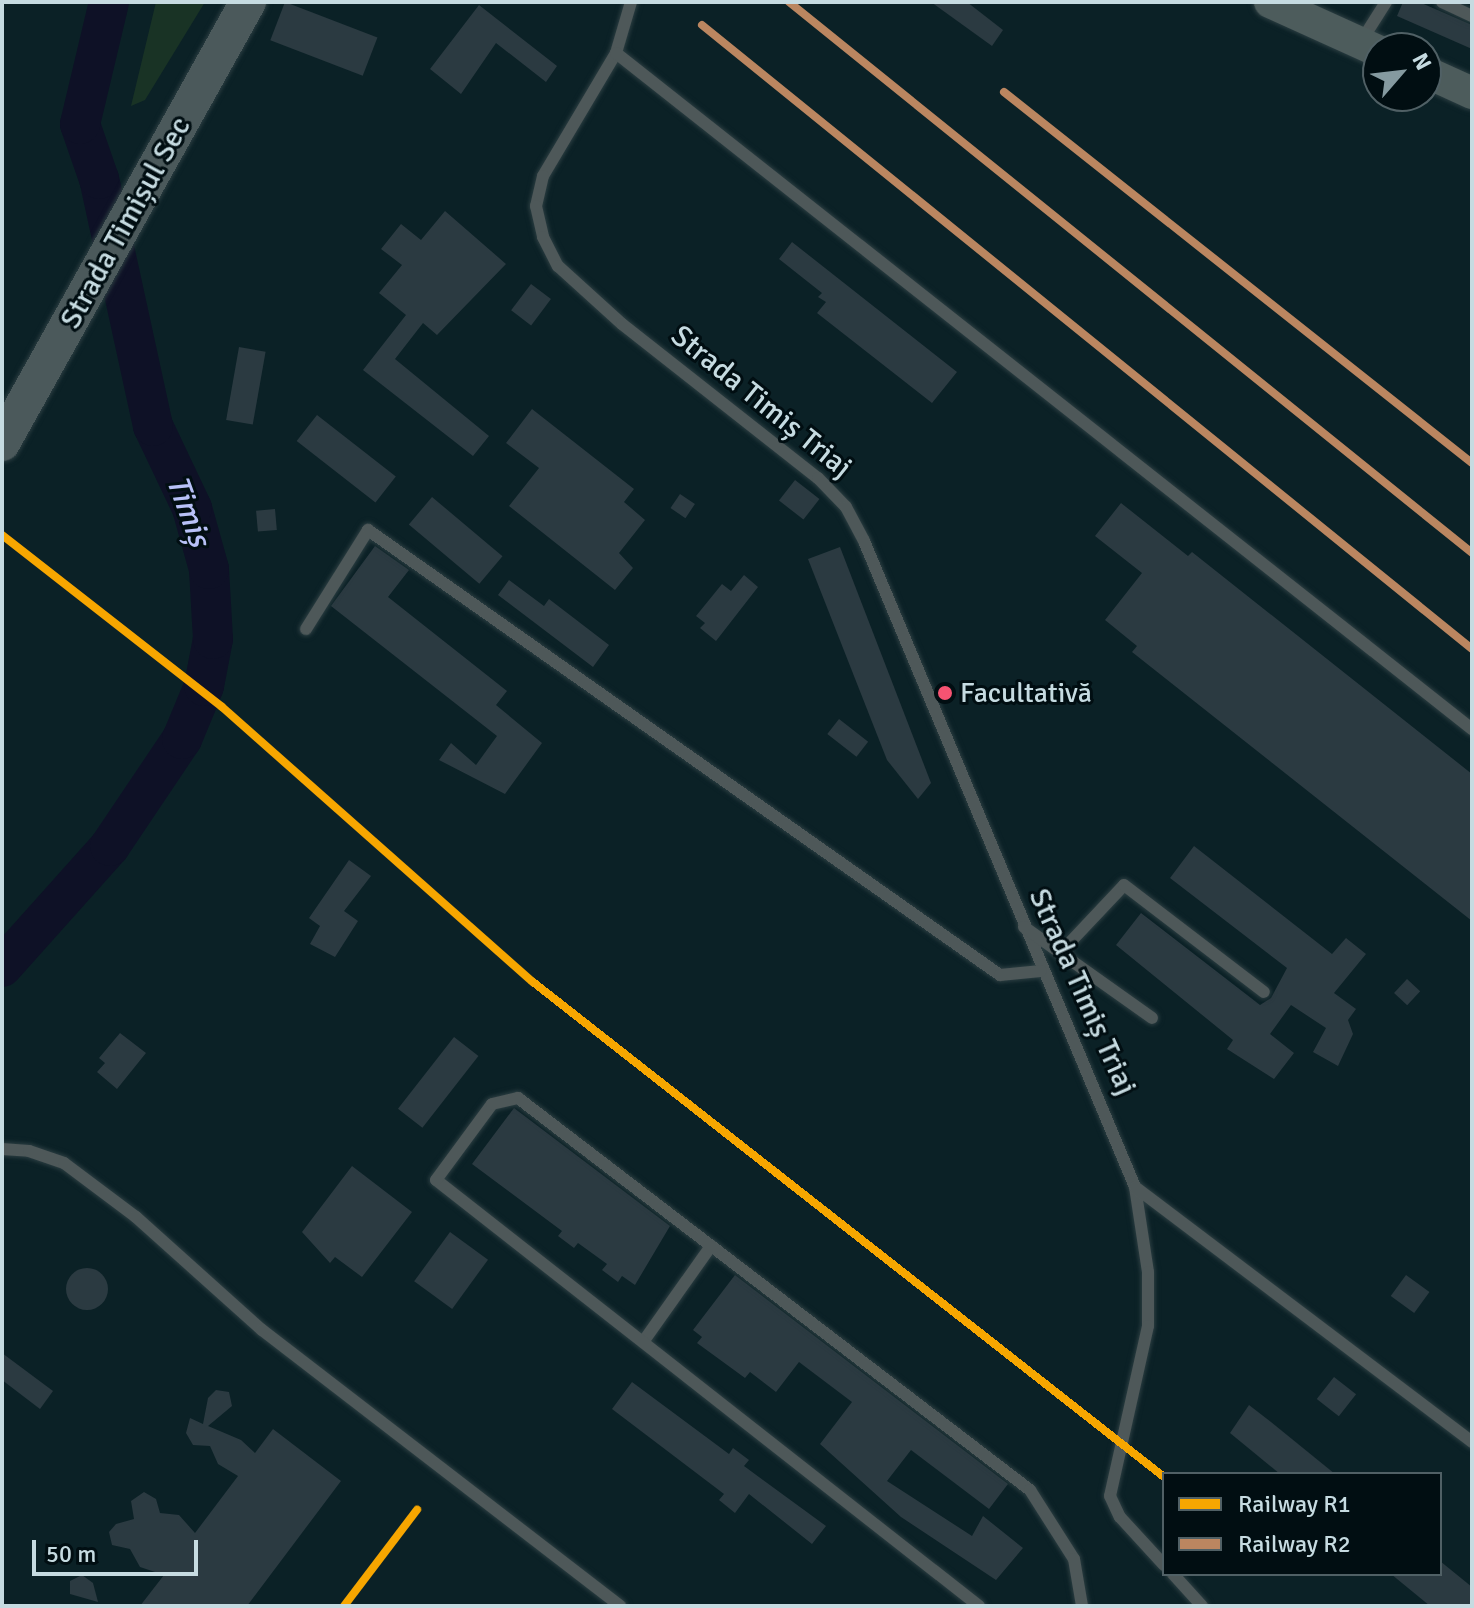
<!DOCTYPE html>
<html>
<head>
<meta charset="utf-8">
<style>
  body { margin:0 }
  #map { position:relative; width:1474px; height:1608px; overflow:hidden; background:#0b2126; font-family:Signika,sans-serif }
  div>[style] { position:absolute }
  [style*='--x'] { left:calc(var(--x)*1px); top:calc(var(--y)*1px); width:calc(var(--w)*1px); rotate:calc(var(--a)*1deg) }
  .green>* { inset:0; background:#193325 }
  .river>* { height:40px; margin:-20px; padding:0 20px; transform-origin:20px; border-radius:20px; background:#0e1126 }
  .building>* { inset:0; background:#2b3a41; transform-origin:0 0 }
  .round { border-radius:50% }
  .roads { filter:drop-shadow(0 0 2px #2b3d41) drop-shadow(0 0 2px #2b3d41) }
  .lane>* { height:12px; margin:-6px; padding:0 6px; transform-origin:6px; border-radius:6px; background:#4e5859 }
  .secondary>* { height:32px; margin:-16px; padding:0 16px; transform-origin:16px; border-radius:16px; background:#4d5c5c }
  .primary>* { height:36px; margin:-18px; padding:0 18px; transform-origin:18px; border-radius:18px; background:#4b595b }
  .rail-1>* { height:8px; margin:-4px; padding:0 4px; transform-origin:4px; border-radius:4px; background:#f7a600 }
  .rail-2>* { height:8px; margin:-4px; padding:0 4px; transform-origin:4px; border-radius:4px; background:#bb8660 }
  .dots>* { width:22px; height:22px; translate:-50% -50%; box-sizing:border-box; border:4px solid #010e12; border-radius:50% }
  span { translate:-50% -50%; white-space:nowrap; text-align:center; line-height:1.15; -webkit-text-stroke:6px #010e12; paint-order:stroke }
  .bus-label { font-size:28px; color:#c6dbe1 }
  .left { translate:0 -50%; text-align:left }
  .street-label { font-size:30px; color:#c6dbe1 }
  .water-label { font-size:32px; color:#b8c1f7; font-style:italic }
  .frame { position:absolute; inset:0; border:4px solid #c6dbe1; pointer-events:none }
  .legend { position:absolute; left:1162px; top:1472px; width:280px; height:104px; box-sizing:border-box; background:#010e12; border:2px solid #506065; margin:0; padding:10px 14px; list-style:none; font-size:24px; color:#c6dbe1 }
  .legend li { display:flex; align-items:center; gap:16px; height:40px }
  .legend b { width:40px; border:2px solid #506065 }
  .north { position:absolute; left:1362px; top:32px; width:80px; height:80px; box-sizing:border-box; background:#010e12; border:2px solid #506065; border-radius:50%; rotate:62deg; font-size:22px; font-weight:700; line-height:32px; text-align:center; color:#c6dbe1 }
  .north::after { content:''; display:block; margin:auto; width:28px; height:36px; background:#859aa0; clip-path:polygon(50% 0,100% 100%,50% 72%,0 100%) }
  .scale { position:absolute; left:32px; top:1540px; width:166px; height:36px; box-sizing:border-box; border:4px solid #c6dbe1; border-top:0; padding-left:10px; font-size:24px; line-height:28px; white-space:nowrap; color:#c6dbe1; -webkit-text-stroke:6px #010e12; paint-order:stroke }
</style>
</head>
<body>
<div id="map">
  <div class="green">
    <i style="clip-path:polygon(156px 2px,205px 2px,145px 100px,131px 106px)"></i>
  </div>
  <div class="river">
    <i style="--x:2;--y:967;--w:162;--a:-48.2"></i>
    <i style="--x:110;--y:846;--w:129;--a:-56.1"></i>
    <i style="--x:182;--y:739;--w:57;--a:-67.5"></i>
    <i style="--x:204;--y:686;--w:48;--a:-79.2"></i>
    <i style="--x:213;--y:639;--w:70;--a:-93.3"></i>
    <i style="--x:209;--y:569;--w:63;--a:-105.6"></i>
    <i style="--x:192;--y:508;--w:91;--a:-115.4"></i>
    <i style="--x:153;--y:426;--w:253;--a:-102.3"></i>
    <i style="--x:99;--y:179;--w:58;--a:-109.1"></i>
    <i style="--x:80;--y:124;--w:125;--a:-76.6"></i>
  </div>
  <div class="building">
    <i style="left:285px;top:2px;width:99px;height:41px;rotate:21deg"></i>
    <i style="clip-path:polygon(931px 2px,967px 2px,1003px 30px,992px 46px)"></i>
    <i style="clip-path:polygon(1403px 2px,1419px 2px,1472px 25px,1472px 49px,1397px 16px)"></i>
    <i style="clip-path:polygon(479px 5px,557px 66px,546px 82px,496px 43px,461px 94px,430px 69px)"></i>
    <i style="clip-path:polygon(445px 211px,506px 264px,437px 335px,423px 323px,395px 359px,489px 436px,473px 456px,363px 370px,406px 315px,379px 293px,402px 265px,381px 249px,401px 224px,421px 240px)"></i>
    <i style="clip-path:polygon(792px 242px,957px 372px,932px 403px,817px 313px,826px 302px,818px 297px,822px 293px,779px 259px)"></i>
    <i style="left:531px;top:284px;width:25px;height:33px;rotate:37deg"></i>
    <i style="left:239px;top:347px;width:27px;height:74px;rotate:10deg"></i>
    <i style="clip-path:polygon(532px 409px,634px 489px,624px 502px,645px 520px,619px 553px,633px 568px,615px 590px,509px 506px,539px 468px,506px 443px)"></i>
    <i style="left:317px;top:415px;width:100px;height:33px;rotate:38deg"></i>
    <i style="left:795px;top:480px;width:31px;height:26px;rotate:38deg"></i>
    <i style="left:680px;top:494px;width:18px;height:17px;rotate:34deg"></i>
    <i style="left:432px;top:497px;width:92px;height:36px;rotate:40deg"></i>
    <i style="clip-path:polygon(1121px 503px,1188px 556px,1192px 552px,1472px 774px,1472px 921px,1132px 652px,1137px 646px,1105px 620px,1142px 573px,1095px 536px)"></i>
    <i style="left:275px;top:509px;width:21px;height:19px;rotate:85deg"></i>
    <i style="clip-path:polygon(375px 546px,409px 570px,388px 597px,507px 691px,496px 705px,542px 743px,505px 794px,439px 760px,451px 743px,476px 765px,497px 736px,331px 606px)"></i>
    <i style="clip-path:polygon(840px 547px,931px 783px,918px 799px,887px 760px,808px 559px)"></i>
    <i style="clip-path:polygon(744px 575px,758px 587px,716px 641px,700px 628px,705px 623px,696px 616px,722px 584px,731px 591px)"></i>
    <i style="clip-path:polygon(509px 580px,544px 606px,549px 599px,609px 645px,593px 667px,498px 595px)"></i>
    <i style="left:839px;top:719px;width:37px;height:19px;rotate:38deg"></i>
    <i style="clip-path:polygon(1194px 846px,1332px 954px,1346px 938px,1366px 954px,1334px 993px,1356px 1009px,1348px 1020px,1353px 1034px,1338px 1066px,1313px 1052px,1326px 1028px,1291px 1005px,1270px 1034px,1294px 1053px,1274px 1079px,1227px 1049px,1233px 1040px,1116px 945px,1141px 913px,1260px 1005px,1271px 998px,1287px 968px,1170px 878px)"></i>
    <i style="clip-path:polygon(349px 860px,371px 876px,344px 911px,358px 921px,335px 957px,310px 944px,320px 926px,309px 918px)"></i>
    <i style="left:1407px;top:979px;width:18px;height:19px;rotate:43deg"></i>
    <i style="clip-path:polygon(120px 1033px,146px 1053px,117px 1089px,97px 1072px,105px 1063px,99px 1058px)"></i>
    <i style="left:454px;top:1037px;width:31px;height:91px;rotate:38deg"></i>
    <i style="clip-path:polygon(514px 1108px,670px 1226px,635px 1285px,622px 1276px,618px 1282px,602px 1270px,607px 1264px,578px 1243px,574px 1248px,558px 1236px,562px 1231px,472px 1164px)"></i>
    <i style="clip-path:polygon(352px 1166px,412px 1212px,362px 1277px,335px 1257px,330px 1263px,302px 1232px)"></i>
    <i style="left:450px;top:1232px;width:47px;height:61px;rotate:36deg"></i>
    <i class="round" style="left:66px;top:1268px;width:42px;height:42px"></i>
    <i style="clip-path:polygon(735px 1275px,1008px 1484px,989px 1509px,911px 1450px,887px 1481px,972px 1536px,983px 1516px,1023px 1548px,996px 1580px,901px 1517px,820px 1444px,852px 1402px,799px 1362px,776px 1392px,750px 1372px,745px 1378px,697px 1343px,702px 1337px,693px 1330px)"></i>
    <i style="left:1406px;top:1275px;width:29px;height:26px;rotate:36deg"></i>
    <i style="clip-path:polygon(2px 1353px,53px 1391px,40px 1409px,2px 1380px)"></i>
    <i style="left:1334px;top:1377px;width:28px;height:28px;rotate:38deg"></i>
    <i style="clip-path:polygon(632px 1382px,729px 1454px,733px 1448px,749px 1460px,744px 1466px,826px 1526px,812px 1544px,749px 1494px,735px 1513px,719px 1500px,724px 1494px,612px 1409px)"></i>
    <i style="clip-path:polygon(216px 1390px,229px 1392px,232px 1406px,208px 1426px,241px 1440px,255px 1453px,273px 1429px,341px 1481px,247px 1606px,140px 1606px,164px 1575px,140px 1567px,130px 1549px,112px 1545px,109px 1532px,116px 1524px,134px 1519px,131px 1501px,144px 1492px,156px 1499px,160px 1513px,179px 1515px,195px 1533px,238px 1476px,218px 1464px,210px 1446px,193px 1445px,186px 1433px,190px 1418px,203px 1424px,208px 1398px)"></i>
    <i style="clip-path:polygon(1249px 1405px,1271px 1422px,1335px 1474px,1280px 1474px,1230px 1433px)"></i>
    <i style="clip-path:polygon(1440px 1561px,1472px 1587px,1472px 1606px,1430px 1606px,1391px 1574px,1440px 1574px)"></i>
    <i style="clip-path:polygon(82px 1575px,93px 1583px,98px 1602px,70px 1594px,70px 1581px)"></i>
  </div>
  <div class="roads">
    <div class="lane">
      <i style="--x:631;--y:2;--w:53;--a:106.4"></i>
      <i style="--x:616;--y:53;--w:143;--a:120.7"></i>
      <i style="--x:543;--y:176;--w:31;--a:103"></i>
      <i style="--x:536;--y:206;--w:32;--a:77"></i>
      <i style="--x:543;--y:237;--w:33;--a:63"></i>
      <i style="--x:558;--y:266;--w:86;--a:42.2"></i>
      <i style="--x:622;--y:324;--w:249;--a:38.2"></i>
      <i style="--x:818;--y:478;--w:40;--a:46"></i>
      <i style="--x:846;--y:507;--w:38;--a:62"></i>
      <i style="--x:864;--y:541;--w:701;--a:67.24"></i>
      <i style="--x:1135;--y:1187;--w:86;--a:81.3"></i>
      <i style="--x:1148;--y:1272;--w:54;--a:90"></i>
      <i style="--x:1148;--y:1326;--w:174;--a:102.6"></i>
      <i style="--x:1110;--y:1496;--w:23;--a:65"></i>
      <i style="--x:1120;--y:1517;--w:65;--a:47.5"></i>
      <i style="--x:1442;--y:2;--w:33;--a:25"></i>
      <i style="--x:1362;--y:40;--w:45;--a:-57.7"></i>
      <i style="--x:616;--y:53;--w:1091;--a:38.3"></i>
      <i style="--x:306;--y:629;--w:117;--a:-57.9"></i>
      <i style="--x:368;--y:530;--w:773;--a:35.15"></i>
      <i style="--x:1000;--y:975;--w:41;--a:-5.6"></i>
      <i style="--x:1024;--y:927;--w:157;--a:35.4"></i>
      <i style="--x:1060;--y:953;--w:93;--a:-46.7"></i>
      <i style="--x:1124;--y:885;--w:176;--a:37.4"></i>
      <i style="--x:2;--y:1149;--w:27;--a:4"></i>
      <i style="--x:29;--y:1151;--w:37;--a:19"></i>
      <i style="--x:64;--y:1163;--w:90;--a:36.9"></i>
      <i style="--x:136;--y:1217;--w:169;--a:41.9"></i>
      <i style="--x:262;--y:1330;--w:452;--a:37.6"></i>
      <i style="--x:1135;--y:1187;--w:423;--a:37.1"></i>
      <i style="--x:643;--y:1342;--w:118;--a:-54.7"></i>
      <i style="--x:1173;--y:1574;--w:43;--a:47.8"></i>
      <i style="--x:979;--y:1606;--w:690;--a:-141.88"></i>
      <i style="--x:436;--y:1180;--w:94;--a:-53.6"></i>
      <i style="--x:492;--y:1104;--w:27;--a:-13"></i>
      <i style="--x:518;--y:1098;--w:645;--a:37.44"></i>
      <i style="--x:1030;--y:1490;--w:82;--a:57.5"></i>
      <i style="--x:1074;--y:1559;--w:48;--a:80.3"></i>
    </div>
    <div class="secondary">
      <i style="--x:1270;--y:2;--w:119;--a:24.4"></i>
      <i style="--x:1426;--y:72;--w:51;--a:24.5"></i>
    </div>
    <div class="primary">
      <i style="--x:2;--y:443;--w:505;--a:-60.85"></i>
    </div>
  </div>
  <div class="rail-1">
    <i style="--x:2;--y:535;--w:279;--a:38"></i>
    <i style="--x:222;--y:707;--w:415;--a:41.5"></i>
    <i style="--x:533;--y:982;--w:802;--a:38.11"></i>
    <i style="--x:344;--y:1606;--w:121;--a:-52.8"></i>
  </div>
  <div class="rail-2">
    <i style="--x:789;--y:2;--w:878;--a:38.89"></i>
    <i style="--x:702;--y:25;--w:991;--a:39.02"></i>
    <i style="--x:1004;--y:92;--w:597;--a:38.41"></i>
  </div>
  <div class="dots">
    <i style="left:945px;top:693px;background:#f65372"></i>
  </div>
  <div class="bus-label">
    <span class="left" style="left:960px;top:693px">Facultativă</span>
  </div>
  <div class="street-label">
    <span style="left:126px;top:223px;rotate:-61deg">Strada Timișul Sec</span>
    <span style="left:761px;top:402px;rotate:39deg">Strada Timiș Triaj</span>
    <span style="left:1082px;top:992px;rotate:66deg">Strada Timiș Triaj</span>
  </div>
  <div class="water-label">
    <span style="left:188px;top:511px;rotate:70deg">Timiș</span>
  </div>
  <div class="frame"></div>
  <ul class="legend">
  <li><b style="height:10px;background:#f7a600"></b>Railway R1</li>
  <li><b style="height:10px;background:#bb8660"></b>Railway R2</li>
  </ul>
  <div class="north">N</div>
  <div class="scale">50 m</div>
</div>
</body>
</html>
